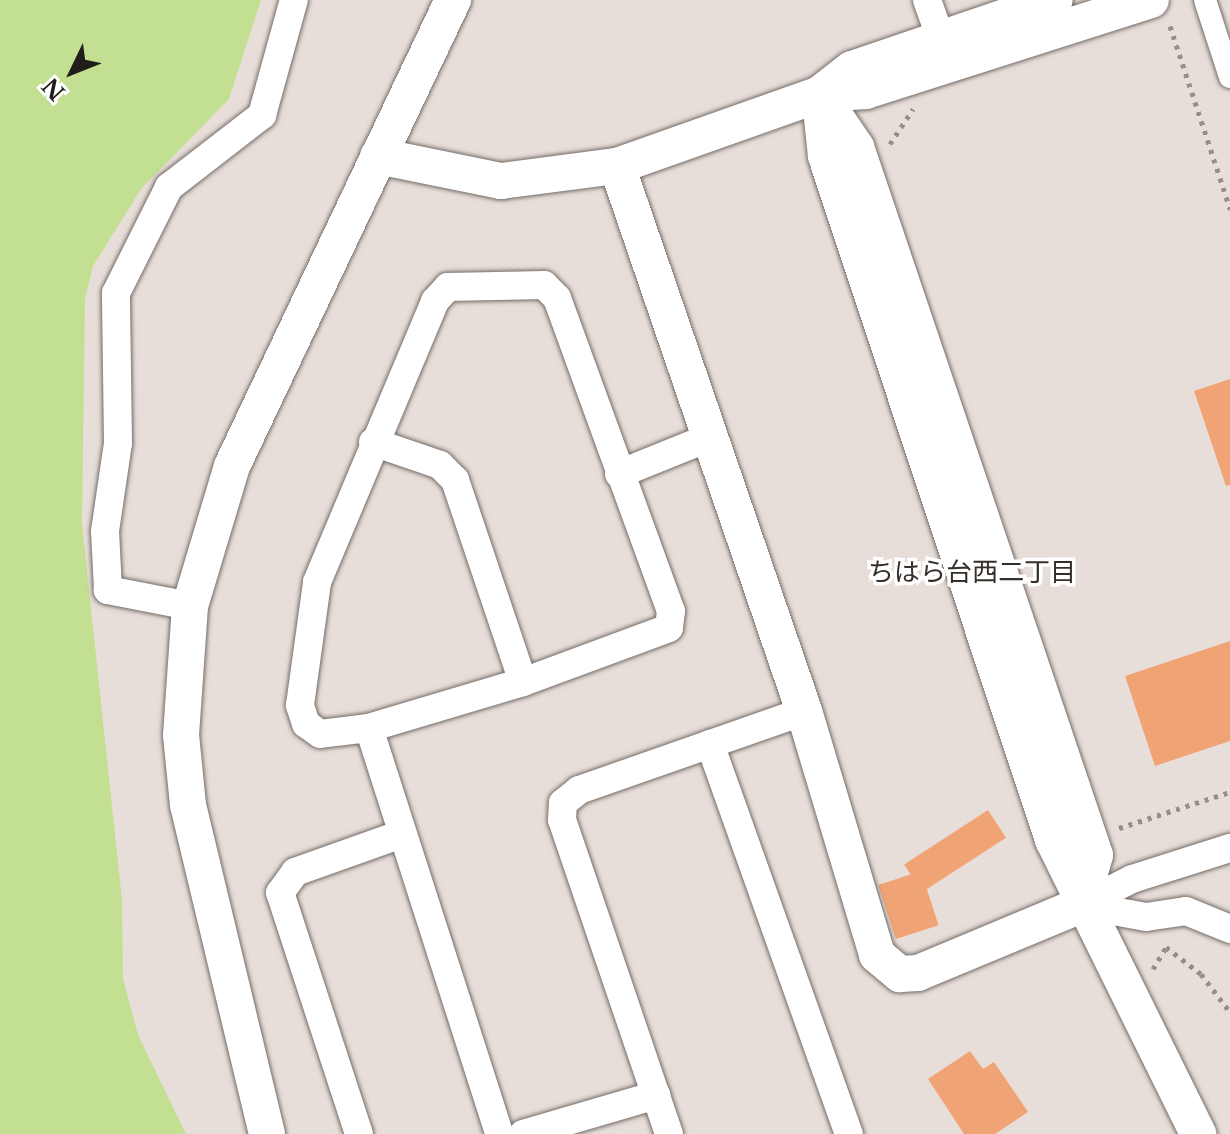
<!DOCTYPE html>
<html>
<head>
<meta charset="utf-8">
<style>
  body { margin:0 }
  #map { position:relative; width:1230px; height:1134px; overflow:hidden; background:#e8ded9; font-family:"Libre Baskerville","Noto Sans JP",serif }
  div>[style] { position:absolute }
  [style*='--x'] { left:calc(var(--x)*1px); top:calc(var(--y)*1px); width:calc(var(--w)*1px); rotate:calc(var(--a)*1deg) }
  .green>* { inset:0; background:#c3df91 }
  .building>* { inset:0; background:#f0a476; transform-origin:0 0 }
  .path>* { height:5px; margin-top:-2.5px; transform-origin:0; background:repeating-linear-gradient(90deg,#958e8b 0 4px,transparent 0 10px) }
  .roads { filter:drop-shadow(0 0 2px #746c67) drop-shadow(0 0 2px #746c67) }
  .minor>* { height:28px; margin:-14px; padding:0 14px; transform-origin:14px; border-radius:14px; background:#fff }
  .tertiary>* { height:36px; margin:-18px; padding:0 18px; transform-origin:18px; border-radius:18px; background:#fff }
  .bridges { filter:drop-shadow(0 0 2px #746c67) drop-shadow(0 0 2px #746c67) }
  .pedestrian-bridge>* { height:22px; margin:-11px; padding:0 11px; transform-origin:11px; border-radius:11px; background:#fff }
  span { translate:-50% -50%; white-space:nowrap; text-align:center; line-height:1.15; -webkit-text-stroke:7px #fff; paint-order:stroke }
  .neighbourhood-label { font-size:26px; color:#352e29 }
  .north { position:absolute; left:32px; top:32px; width:80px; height:80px; -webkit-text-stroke:6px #fff; paint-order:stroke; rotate:227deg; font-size:22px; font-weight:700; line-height:32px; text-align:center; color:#201d1b }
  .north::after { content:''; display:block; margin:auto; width:28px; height:36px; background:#201d1b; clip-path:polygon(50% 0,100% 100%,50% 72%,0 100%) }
</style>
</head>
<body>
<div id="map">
  <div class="green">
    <i style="clip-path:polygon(0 0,261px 0,229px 99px,141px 189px,93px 266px,85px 299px,82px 524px,122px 900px,123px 979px,138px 1035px,186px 1134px,0 1134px)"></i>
  </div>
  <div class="building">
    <i style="clip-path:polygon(1230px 379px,1230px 485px,1226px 486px,1194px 391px)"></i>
    <i style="clip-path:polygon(1230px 641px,1230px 741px,1155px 766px,1125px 676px)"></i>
    <i style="left:988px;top:810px;width:33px;height:100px;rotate:57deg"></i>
    <i style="left:921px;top:871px;width:57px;height:45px;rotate:72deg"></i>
    <i style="clip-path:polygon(970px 1051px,983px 1069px,994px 1062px,1028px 1112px,995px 1134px,964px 1134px,928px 1079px)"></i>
  </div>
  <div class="path">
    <i style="--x:1170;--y:26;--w:193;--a:71.8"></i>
    <i style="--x:890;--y:144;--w:42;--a:-56.7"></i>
    <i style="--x:1119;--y:828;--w:117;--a:-18"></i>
    <i style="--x:1153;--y:969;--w:26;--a:-59"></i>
    <i style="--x:1166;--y:947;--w:44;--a:37.6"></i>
    <i style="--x:1201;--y:974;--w:48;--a:52.7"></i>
  </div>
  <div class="roads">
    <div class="minor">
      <i style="--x:927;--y:0;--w:41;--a:70.3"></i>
      <i style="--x:544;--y:285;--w:18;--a:45"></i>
      <i style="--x:557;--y:298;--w:333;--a:70"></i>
      <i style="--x:671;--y:611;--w:17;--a:97"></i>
      <i style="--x:669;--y:628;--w:156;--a:159.7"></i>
      <i style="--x:523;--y:682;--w:161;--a:163.4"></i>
      <i style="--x:369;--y:728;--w:49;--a:173"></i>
      <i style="--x:320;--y:734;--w:17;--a:-144"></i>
      <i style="--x:306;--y:724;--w:20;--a:-108"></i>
      <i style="--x:300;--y:705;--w:124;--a:-82.1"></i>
      <i style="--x:317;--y:582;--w:305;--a:-67.2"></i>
      <i style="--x:435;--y:301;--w:19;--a:-47"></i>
      <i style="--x:448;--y:287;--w:96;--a:-1.2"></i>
      <i style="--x:373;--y:442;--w:71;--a:18.9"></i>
      <i style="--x:440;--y:465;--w:21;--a:45"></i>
      <i style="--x:455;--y:480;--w:213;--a:71.4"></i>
      <i style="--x:619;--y:474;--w:96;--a:-22"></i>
      <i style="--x:190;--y:606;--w:84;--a:-169"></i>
      <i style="--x:108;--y:590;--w:59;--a:-92.9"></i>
      <i style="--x:105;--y:531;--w:89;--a:-81.6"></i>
      <i style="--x:118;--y:443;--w:150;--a:-90.8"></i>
      <i style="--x:116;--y:293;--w:119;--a:-63.4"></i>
      <i style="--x:169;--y:187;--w:118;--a:-37.7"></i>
      <i style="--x:262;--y:115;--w:119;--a:-74.5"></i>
      <i style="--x:369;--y:728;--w:426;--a:72.2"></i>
      <i style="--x:710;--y:744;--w:414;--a:70.4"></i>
      <i style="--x:1081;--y:905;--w:57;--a:-27"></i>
      <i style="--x:1132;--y:879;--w:103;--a:-17.6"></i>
      <i style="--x:1081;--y:905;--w:66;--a:10.5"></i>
      <i style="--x:1146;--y:917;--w:40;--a:-8.5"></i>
      <i style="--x:1186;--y:911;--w:48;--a:22.2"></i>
      <i style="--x:359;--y:1134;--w:254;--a:-108.1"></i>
      <i style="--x:280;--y:893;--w:26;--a:-54"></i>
      <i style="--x:295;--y:872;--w:114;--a:-19.6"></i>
      <i style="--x:523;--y:1134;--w:139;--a:-16.3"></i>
      <i style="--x:669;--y:1134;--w:332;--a:-108.8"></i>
      <i style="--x:562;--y:820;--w:17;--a:-87"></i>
      <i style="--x:563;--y:803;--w:21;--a:-39"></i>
      <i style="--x:579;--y:790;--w:238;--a:-19.3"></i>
    </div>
    <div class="tertiary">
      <i style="--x:821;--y:93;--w:39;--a:-38"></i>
      <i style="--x:852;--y:69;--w:214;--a:-18.8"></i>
      <i style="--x:820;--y:99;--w:57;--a:84"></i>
      <i style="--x:826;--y:156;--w:721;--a:71.64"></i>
      <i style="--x:1053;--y:840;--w:328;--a:63.7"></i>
      <i style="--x:378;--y:156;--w:126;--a:11.5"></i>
      <i style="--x:501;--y:181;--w:117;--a:-7.4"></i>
      <i style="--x:617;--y:166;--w:215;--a:-19.5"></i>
      <i style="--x:820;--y:94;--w:46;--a:-3.7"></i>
      <i style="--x:866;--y:91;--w:299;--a:-17.7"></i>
      <i style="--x:617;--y:166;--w:576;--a:71.06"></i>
      <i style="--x:804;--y:711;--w:255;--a:73.3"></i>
      <i style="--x:877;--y:955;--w:30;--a:40"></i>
      <i style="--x:900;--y:974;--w:18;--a:-3"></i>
      <i style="--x:918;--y:973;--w:177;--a:-22.6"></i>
      <i style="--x:1081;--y:905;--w:52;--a:-74.4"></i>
      <i style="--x:1095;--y:855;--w:747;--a:-108.65"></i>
      <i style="--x:856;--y:147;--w:64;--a:-124.2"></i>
      <i style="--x:267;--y:1134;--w:338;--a:-103.5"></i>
      <i style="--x:188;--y:805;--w:70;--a:-95.7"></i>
      <i style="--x:181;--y:735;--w:129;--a:-86"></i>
      <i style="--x:190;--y:606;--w:146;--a:-73.3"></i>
      <i style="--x:232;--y:466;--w:516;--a:-64.63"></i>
    </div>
  </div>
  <div class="bridges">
    <div class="pedestrian-bridge">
      <i style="--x:1205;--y:0;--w:81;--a:72"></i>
    </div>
  </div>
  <div class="neighbourhood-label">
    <span style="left:972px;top:573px">ちはら台西二丁目</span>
  </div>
  <div class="north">N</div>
</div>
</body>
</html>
